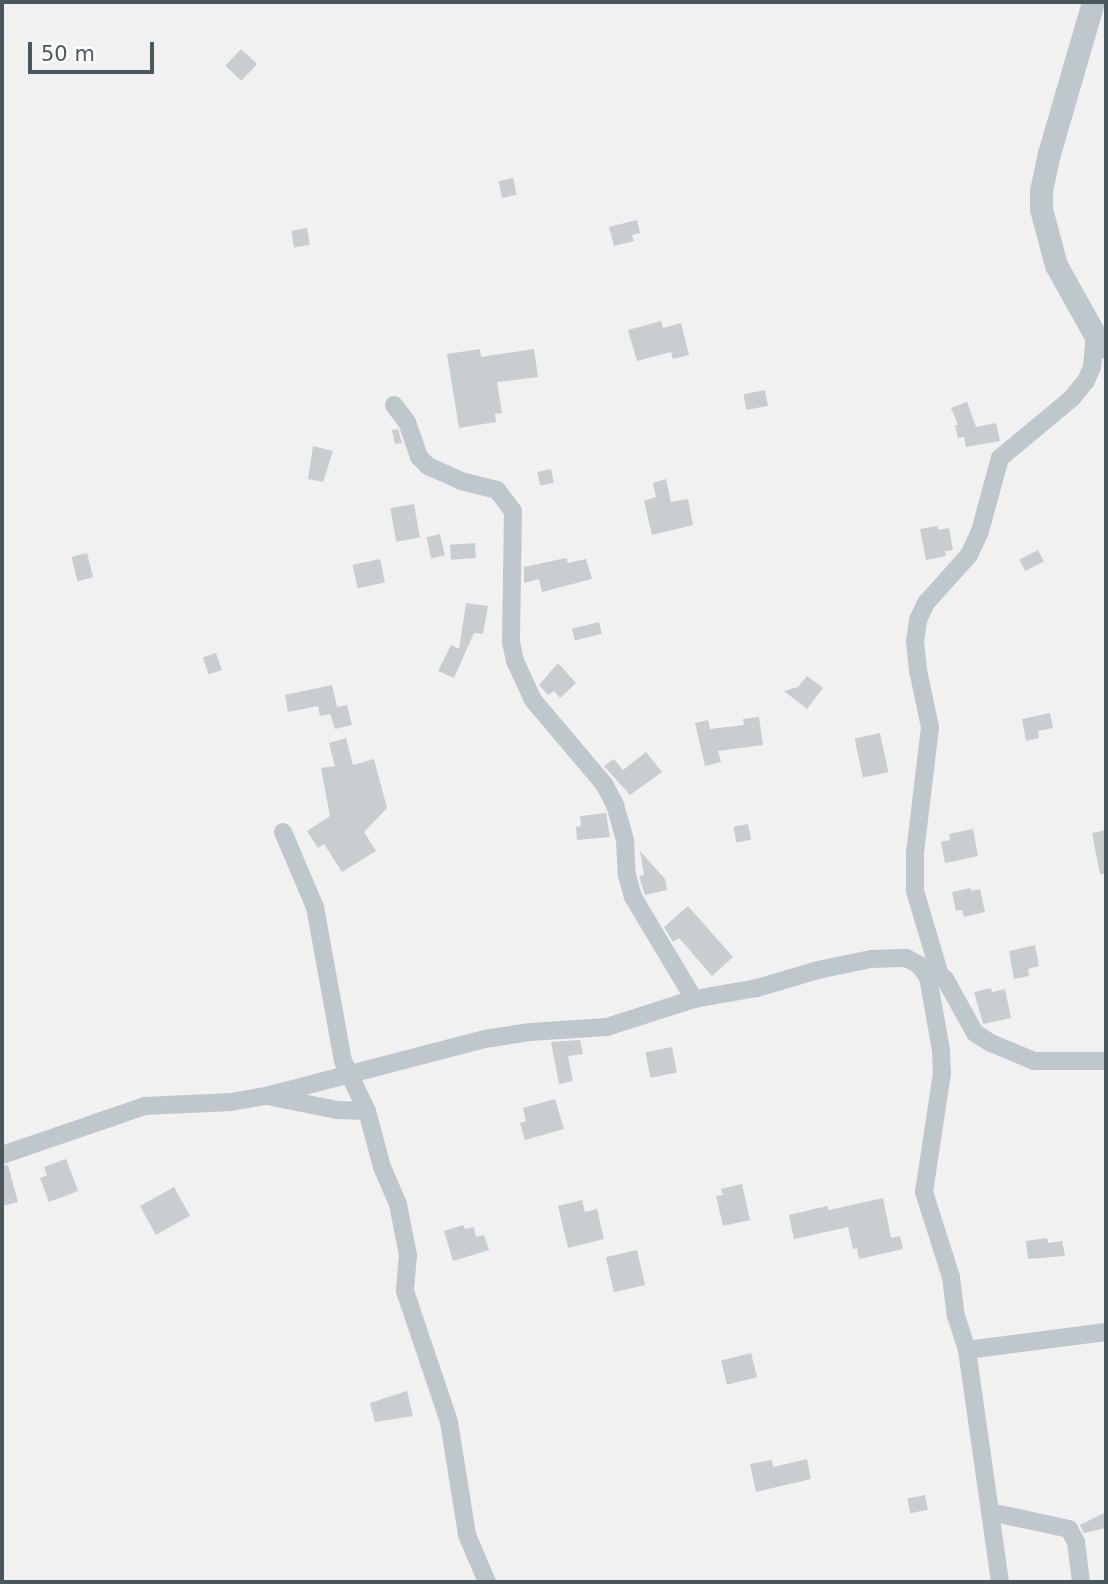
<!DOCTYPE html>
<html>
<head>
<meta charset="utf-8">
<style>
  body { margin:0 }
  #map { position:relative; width:1108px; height:1584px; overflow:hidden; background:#f2f1f1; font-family:"DejaVu Sans",sans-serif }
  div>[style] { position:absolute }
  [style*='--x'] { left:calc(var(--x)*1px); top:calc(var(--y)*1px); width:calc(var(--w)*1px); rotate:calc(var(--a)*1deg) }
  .building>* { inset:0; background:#c8cdcf; transform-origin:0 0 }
  .minor>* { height:18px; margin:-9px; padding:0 9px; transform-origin:9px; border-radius:9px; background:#bec7cb }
  .tertiary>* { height:23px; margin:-11.5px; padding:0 11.5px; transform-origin:11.5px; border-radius:11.5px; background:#bec7cb }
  span { translate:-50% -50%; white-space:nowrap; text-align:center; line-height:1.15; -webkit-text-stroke:5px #fff; paint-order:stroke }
  .frame { position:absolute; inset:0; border:4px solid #4a575c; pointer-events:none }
  .scale { position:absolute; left:28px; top:42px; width:126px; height:32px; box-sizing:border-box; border:4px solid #4a575c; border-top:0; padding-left:9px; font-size:21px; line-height:24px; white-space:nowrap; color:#4a575c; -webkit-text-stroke:5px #fff; paint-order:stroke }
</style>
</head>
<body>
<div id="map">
  <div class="building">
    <i style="left:241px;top:49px;width:22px;height:23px;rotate:43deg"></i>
    <i style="left:513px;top:178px;width:17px;height:15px;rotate:77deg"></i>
    <i style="clip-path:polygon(637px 220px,640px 233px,632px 235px,634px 241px,614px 246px,609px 227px)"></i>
    <i style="left:307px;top:228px;width:17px;height:16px;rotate:80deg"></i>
    <i style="clip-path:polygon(661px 321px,663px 328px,681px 323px,689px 355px,673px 359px,671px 352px,637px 361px,628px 330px)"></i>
    <i style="clip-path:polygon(480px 349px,481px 357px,534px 349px,538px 377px,497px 382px,502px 413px,495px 414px,496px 422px,459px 428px,447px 354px)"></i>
    <i style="left:765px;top:390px;width:16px;height:22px;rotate:79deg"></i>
    <i style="clip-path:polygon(967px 402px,976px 427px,996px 423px,1000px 441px,966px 447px,964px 437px,958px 438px,955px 425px,958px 425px,951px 408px)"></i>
    <i style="clip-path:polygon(398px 429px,402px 443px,395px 444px,392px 430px)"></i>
    <i style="clip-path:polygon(313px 446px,333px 451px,323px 482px,308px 479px)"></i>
    <i style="left:551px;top:469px;width:14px;height:14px;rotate:78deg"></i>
    <i style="clip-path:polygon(666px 479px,671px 502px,688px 499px,693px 525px,652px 535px,644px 501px,656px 497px,653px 483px)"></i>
    <i style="left:414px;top:504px;width:34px;height:24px;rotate:80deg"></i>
    <i style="clip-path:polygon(937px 526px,939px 530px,949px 528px,953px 550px,945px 551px,946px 556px,926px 560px,920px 529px)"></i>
    <i style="left:440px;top:534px;width:22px;height:14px;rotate:77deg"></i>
    <i style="left:475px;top:543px;width:15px;height:25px;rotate:86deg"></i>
    <i style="left:1038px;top:550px;width:13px;height:21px;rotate:63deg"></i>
    <i style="left:87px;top:553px;width:25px;height:16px;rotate:76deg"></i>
    <i style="clip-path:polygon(566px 558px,568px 563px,586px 559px,592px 579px,542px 592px,539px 579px,524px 583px,524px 567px)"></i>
    <i style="left:380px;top:559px;width:24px;height:28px;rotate:78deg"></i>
    <i style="clip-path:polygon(466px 603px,488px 606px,483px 634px,474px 633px,454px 678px,438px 671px,451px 645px,459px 649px)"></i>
    <i style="left:599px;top:622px;width:12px;height:28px;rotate:76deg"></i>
    <i style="left:216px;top:653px;width:18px;height:14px;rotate:71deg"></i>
    <i style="clip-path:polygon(558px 663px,576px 683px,560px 698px,554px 691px,548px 695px,539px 685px)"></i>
    <i style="clip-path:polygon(807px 676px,823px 688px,807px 709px,784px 691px,798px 687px)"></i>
    <i style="clip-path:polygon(332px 685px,337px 707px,347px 705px,352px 725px,335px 729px,330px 714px,320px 716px,318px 706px,288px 712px,285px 695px)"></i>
    <i style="clip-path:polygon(1050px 713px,1053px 728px,1038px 731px,1039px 738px,1026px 741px,1022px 719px)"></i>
    <i style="clip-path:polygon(759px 717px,763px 745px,718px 751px,721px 762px,705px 766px,695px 723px,708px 720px,710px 729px,744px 725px,743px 719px)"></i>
    <i style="left:880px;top:733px;width:40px;height:26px;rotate:78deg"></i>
    <i style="clip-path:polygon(346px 738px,353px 765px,374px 759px,387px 808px,364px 832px,376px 851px,342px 872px,324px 844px,318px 848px,307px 831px,330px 816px,321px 768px,335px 766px,329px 743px)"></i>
    <i style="clip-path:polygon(646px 752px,662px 772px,630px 795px,604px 766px,614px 759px,623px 770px)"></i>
    <i style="clip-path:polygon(606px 813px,610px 837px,577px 840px,576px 827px,581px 826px,580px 816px)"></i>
    <i style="left:748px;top:824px;width:16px;height:15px;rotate:79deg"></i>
    <i style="clip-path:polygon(973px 829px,978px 856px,945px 863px,941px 842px,950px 840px,949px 834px)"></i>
    <i style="clip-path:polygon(1106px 830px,1106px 874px,1100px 874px,1092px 833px)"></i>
    <i style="clip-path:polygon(640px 851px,665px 879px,667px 890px,645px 895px,639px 876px,644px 875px)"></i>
    <i style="clip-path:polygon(971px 888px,971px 891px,980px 889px,985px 912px,964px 917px,962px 910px,956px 911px,952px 892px)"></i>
    <i style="clip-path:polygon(688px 906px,733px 957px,712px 976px,679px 938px,673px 942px,664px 927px)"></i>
    <i style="clip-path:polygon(1035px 945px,1039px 966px,1028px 969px,1029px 976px,1014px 979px,1009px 951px)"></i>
    <i style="clip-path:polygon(991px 988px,992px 992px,1005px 989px,1011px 1018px,983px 1024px,974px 992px)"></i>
    <i style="clip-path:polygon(580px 1040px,583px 1054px,568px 1056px,573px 1081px,559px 1084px,551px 1042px)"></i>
    <i style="left:672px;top:1047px;width:26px;height:27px;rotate:79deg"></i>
    <i style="clip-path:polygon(555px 1099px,564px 1129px,525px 1140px,520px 1123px,526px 1121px,523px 1108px)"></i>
    <i style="clip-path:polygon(66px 1159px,78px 1191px,49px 1202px,40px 1178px,47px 1175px,44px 1167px)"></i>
    <i style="clip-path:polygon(8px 1165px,18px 1202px,2px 1206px,2px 1166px)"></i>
    <i style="clip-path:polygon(742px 1184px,750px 1220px,723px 1226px,716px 1196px,723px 1195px,721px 1189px)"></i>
    <i style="left:174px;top:1187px;width:33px;height:39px;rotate:61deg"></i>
    <i style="clip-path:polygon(883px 1198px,891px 1238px,900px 1236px,903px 1249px,859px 1259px,857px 1248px,853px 1249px,848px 1227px,794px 1239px,789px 1215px,827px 1206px,829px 1210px)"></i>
    <i style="clip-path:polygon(582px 1200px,585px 1212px,597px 1209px,604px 1239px,568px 1248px,558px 1206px)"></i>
    <i style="clip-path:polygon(463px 1225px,465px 1229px,474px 1227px,476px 1237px,484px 1235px,489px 1250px,453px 1261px,444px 1231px)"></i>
    <i style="clip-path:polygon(1047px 1238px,1048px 1243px,1062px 1241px,1065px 1256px,1028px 1259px,1026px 1241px)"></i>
    <i style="left:637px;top:1250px;width:36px;height:32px;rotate:77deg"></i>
    <i style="left:751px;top:1353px;width:25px;height:31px;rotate:76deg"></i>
    <i style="clip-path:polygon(407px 1391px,413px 1416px,375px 1422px,370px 1403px)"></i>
    <i style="clip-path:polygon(807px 1459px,811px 1479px,756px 1492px,750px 1464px,772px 1460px,773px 1467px)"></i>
    <i style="left:925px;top:1495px;width:15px;height:18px;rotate:79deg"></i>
    <i style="clip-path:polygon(1106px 1512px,1106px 1528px,1084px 1533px,1080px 1525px)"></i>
  </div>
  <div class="minor">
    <i style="--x:394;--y:405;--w:21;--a:53"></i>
    <i style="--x:407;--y:422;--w:37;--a:71"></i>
    <i style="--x:419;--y:457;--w:13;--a:45"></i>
    <i style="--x:428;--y:466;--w:36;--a:24"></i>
    <i style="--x:461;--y:481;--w:37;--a:14"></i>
    <i style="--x:497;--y:490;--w:26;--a:53"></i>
    <i style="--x:513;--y:511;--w:131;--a:90.9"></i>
    <i style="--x:511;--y:642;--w:19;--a:78"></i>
    <i style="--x:515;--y:661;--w:43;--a:65.2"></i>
    <i style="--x:533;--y:700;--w:110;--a:49.8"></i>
    <i style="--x:604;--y:784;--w:24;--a:62"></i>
    <i style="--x:615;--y:805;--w:37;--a:74"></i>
    <i style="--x:625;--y:841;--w:34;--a:87"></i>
    <i style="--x:627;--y:875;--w:23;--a:75"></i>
    <i style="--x:633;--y:897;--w:119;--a:59.1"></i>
    <i style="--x:283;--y:832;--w:82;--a:66.9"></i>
    <i style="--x:315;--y:907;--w:157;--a:79.7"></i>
    <i style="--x:343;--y:1061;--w:55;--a:64.4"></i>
    <i style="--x:367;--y:1111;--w:58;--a:75"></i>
    <i style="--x:382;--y:1167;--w:40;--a:66.6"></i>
    <i style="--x:398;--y:1204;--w:52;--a:78.9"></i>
    <i style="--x:408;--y:1255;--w:36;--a:95"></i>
    <i style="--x:405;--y:1291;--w:138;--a:71.4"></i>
    <i style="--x:449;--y:1422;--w:114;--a:80.9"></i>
    <i style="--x:467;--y:1535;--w:51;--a:66.9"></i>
    <i style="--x:929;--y:967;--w:20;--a:37"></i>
    <i style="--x:945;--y:979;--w:62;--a:60.9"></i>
    <i style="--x:975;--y:1033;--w:19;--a:32"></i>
    <i style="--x:991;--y:1043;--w:47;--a:22.7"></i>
    <i style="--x:1034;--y:1061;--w:72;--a:0"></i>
    <i style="--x:939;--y:972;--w:84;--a:-106.5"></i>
    <i style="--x:915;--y:891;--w:38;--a:-90"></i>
    <i style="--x:915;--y:853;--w:127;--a:-83.2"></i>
    <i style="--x:930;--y:727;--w:58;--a:-101.9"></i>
    <i style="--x:918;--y:670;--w:28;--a:-96"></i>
    <i style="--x:915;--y:642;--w:22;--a:-82"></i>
    <i style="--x:918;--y:620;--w:19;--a:-65"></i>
    <i style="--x:926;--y:603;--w:64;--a:-48.1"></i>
    <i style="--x:969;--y:555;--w:26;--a:-65"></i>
    <i style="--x:980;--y:531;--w:76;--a:-74.7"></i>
    <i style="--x:1000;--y:458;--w:94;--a:-39.8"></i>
    <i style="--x:1072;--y:398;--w:22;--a:-51"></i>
    <i style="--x:1086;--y:381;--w:15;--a:-67"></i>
    <i style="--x:1092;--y:367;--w:32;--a:-85"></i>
    <i style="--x:272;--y:1097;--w:66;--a:11.3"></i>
    <i style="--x:337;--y:1110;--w:30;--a:2"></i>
    <i style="--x:2;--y:1155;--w:151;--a:-18.9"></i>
    <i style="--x:145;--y:1106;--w:86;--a:-2.7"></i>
    <i style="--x:231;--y:1102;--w:36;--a:-10"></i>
    <i style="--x:266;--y:1096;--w:226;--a:-14.6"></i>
    <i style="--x:485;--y:1039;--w:46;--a:-8.8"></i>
    <i style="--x:530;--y:1032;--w:77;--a:-3.7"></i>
    <i style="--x:607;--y:1027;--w:91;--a:-17.8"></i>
    <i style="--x:694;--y:999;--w:64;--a:-9.9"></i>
    <i style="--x:757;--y:988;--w:64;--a:-16.4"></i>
    <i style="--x:818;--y:970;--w:54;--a:-11.7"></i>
    <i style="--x:871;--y:959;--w:35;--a:-2"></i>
    <i style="--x:906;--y:958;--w:15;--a:28"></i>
    <i style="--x:919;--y:965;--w:15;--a:53"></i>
    <i style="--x:928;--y:977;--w:74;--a:79.9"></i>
    <i style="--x:941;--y:1050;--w:23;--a:88"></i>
    <i style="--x:942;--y:1073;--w:120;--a:98.6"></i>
    <i style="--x:924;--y:1192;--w:89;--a:72.4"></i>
    <i style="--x:951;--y:1277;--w:39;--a:83"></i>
    <i style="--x:956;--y:1316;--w:36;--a:72"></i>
    <i style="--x:967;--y:1350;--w:234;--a:81.9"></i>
    <i style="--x:967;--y:1350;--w:140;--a:-7.4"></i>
    <i style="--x:990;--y:1512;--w:81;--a:12.1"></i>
    <i style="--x:1069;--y:1529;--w:15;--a:62"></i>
    <i style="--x:1076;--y:1542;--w:40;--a:82.9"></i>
  </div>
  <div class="tertiary">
    <i style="--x:1093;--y:2;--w:157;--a:106.2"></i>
    <i style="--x:1049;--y:153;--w:38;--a:102"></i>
    <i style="--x:1041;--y:190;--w:19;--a:90"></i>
    <i style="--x:1041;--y:209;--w:58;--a:75"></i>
    <i style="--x:1056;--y:265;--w:80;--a:60.9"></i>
    <i style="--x:1095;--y:335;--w:16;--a:47"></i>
  </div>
  <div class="frame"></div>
  <div class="scale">50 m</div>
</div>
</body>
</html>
